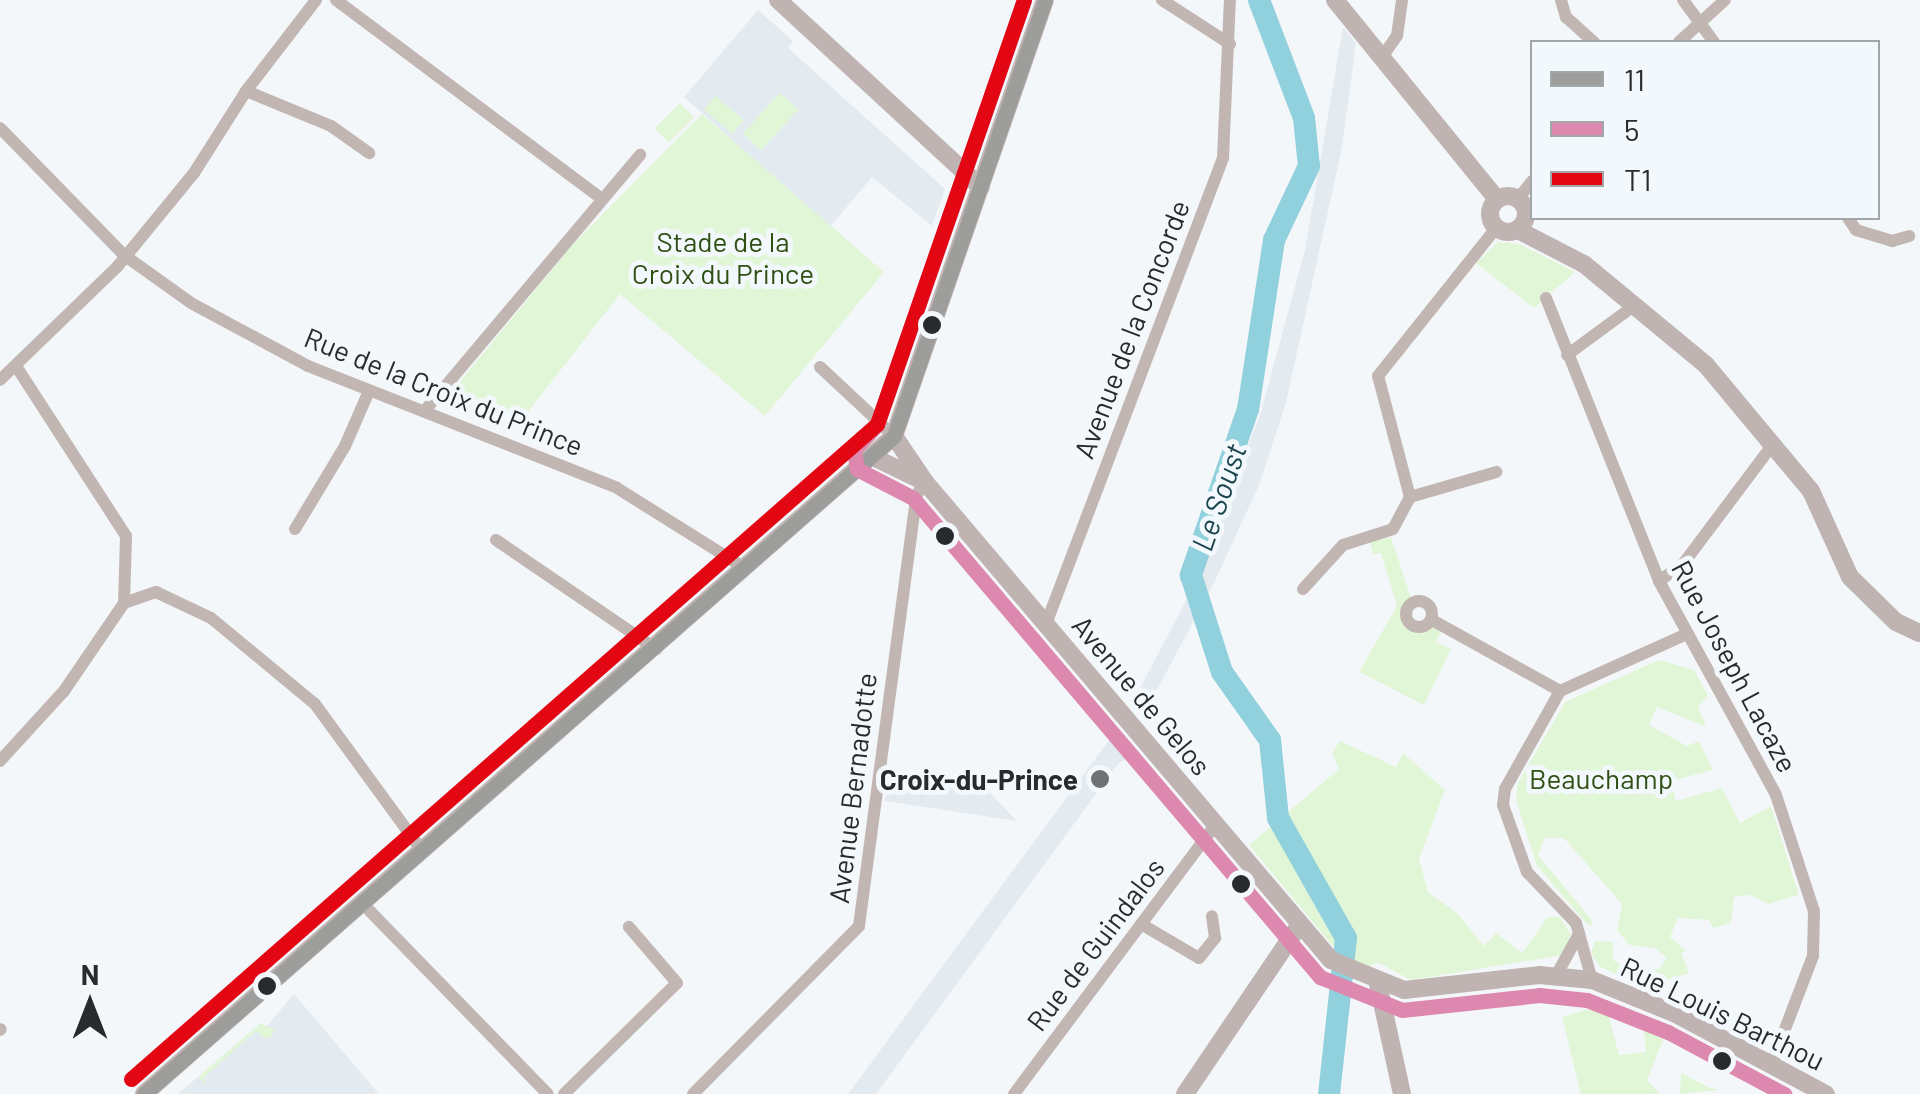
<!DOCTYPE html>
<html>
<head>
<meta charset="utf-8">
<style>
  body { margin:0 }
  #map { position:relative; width:1920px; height:1094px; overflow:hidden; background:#f4f7fa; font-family:Barlow,sans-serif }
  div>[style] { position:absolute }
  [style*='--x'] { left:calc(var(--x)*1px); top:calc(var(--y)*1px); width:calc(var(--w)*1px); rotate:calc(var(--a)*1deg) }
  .built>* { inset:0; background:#e3ebf1 }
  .green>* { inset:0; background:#e1f6d7; transform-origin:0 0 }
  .river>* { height:22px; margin:-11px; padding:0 11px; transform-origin:11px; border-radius:11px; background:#91d0dd }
  .street>* { height:12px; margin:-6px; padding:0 6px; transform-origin:6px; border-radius:6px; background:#c2b6b3 }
  .street>.ring { margin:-6px; padding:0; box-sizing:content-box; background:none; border:12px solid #c2b6b3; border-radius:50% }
  .secondary>* { height:18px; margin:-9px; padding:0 9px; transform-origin:9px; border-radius:9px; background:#c0b4b2 }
  .secondary>.ring { margin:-9px; padding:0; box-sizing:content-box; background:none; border:18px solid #c0b4b2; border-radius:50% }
  .bus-1>* { height:15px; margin:-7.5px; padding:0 7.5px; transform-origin:7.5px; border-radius:7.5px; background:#9d9d9c }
  .bus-2>* { height:15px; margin:-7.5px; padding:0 7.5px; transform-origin:7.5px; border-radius:7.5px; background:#dd88ae }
  .bus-3>* { height:15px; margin:-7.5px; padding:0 7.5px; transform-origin:7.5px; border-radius:7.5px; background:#e30613 }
  .dots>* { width:28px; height:28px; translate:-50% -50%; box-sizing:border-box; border:5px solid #f2f8fc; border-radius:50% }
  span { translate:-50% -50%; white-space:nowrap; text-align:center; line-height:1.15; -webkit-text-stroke:10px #f2f8fc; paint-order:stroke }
  .park-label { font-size:28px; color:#304f12 }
  .street-label { font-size:28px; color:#282a2c }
  .poi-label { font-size:28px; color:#282a2c; font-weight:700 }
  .right { translate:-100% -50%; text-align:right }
  .water-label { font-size:30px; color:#1c464e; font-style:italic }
  .legend { position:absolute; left:1530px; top:40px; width:350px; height:180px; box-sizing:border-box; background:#f2f8fc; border:2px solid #a1a6a9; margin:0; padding:12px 18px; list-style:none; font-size:30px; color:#282a2c }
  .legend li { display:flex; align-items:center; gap:20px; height:50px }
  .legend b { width:50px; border:2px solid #a1a6a9 }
  .north { position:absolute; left:40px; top:954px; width:100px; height:100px; -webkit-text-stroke:8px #f2f8fc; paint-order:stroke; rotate:0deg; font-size:28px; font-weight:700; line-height:40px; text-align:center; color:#282a2c }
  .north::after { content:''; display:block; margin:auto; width:35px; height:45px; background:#282a2c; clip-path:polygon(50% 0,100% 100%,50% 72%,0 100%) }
</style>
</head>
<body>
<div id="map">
  <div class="built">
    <i style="clip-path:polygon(758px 10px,793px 41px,788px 48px,945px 189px,932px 226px,872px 177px,830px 227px,684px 97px)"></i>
    <i style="clip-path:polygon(1343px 27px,1356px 43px,1342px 147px,1286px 403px,1259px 485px,1215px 581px,1142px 718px,1131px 705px,1197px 580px,1261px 412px,1305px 250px)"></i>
    <i style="clip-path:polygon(1118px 728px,1138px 751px,1118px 764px,876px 1094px,848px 1094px)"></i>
    <i style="clip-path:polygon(888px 772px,983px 786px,1017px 821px,885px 801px)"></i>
    <i style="clip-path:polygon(294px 994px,379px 1094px,178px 1094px,261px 1023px,266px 1027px)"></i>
  </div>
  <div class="green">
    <i style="left:780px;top:93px;width:25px;height:55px;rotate:43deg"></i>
    <i style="left:716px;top:96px;width:37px;height:18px;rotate:41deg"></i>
    <i style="left:680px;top:103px;width:20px;height:36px;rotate:45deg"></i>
    <i style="clip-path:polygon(702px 114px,884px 272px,765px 416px,620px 294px,513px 431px,453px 408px,450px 394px,573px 244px)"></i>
    <i style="clip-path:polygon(1498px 242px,1519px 244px,1575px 272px,1534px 308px,1476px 263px)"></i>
    <i style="clip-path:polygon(1391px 537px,1411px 598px,1404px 625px,1415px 633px,1433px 627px,1441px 631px,1436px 642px,1451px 649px,1424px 705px,1359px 672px,1397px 606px,1381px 553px,1373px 554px,1370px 542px)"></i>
    <i style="clip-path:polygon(1659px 660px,1694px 670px,1708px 696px,1698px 707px,1706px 727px,1657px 707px,1649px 725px,1687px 746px,1699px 741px,1713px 770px,1671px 781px,1676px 801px,1722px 788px,1740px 823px,1771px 806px,1799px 895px,1768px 904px,1751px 895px,1734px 897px,1731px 923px,1713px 928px,1709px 920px,1678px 918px,1670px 937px,1686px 951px,1681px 953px,1689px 973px,1643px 988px,1599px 966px,1591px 953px,1595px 941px,1613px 942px,1613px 960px,1633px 972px,1659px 969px,1667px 958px,1655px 948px,1629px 945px,1617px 930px,1622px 904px,1564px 838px,1545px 838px,1538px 855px,1591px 919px,1593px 926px,1587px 924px,1537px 866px,1516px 800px,1518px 783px,1565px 702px)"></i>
    <i style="clip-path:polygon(1340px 741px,1396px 767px,1403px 753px,1445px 790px,1419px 859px,1428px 892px,1457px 913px,1484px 946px,1496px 933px,1522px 953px,1548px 917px,1560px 917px,1571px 935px,1563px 955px,1411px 980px,1379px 963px,1364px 967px,1341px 956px,1249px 845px,1339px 769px,1332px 753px)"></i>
    <i style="clip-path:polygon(1599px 1006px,1607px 1009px,1619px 1055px,1646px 1052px,1643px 1025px,1666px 1032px,1647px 1080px,1660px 1094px,1581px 1094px,1562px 1017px)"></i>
    <i style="clip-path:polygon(261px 1023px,274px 1030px,272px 1036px,266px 1039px,256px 1031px,203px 1078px,207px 1087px,198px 1077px)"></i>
    <i style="clip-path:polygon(1681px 1073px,1710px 1088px,1719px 1090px,1680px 1094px)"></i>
  </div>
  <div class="river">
    <i style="--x:1259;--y:0;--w:126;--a:69.1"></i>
    <i style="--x:1304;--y:118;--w:48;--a:84.1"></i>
    <i style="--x:1309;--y:166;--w:82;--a:115.3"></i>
    <i style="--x:1274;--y:240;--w:171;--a:98.7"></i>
    <i style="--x:1248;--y:409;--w:176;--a:109"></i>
    <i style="--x:1191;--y:575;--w:102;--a:72.3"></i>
    <i style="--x:1222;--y:672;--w:83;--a:54.8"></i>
    <i style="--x:1270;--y:740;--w:78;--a:84.1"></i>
    <i style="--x:1278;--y:818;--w:138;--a:60.5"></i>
    <i style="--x:1346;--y:938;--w:157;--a:96.2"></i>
  </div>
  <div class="street">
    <i style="--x:336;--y:0;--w:331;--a:36.8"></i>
    <i style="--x:1162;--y:0;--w:81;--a:32.9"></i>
    <i style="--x:1561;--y:0;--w:18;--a:74"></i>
    <i style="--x:1566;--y:17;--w:38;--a:42"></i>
    <i style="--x:1683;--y:0;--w:52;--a:53.6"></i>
    <i style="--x:1679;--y:42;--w:62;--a:-42.4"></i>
    <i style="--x:1380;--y:60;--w:29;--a:-55"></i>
    <i style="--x:1397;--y:36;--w:36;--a:-82"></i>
    <i style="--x:246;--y:91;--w:92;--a:22.4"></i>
    <i style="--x:331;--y:126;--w:47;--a:35.4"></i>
    <i style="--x:0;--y:128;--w:177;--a:45.7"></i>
    <i style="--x:124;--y:255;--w:82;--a:35.6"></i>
    <i style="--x:191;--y:303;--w:133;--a:28.3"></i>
    <i style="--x:308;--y:366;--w:332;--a:21.5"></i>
    <i style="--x:617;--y:488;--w:152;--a:32.1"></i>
    <i style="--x:1518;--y:199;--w:23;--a:-52"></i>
    <i style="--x:1848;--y:218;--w:14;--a:56"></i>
    <i style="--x:1856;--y:230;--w:38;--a:17"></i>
    <i style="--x:1892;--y:241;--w:18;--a:-16"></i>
    <i style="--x:1546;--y:298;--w:305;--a:68.2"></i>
    <i style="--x:1659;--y:581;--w:244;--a:61.3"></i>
    <i style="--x:1776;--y:795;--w:122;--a:71.9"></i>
    <i style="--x:1814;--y:911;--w:45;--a:91.3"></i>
    <i style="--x:1813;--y:956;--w:115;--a:111"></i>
    <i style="--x:1567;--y:355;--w:84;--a:-36.3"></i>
    <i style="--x:16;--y:366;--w:202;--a:57.1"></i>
    <i style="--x:126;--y:536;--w:67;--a:91.7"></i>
    <i style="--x:820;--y:367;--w:101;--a:43"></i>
    <i style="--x:0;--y:380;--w:163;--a:-44"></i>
    <i style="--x:117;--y:267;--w:122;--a:-50.7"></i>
    <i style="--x:194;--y:173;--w:97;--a:-57.6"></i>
    <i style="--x:246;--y:91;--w:115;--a:-52.4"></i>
    <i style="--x:427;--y:408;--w:331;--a:-49.9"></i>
    <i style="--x:1410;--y:497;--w:125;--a:-104.8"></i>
    <i style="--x:1378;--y:376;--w:189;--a:-51.4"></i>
    <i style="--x:295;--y:529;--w:97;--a:-58.9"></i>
    <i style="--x:345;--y:446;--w:60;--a:-66.4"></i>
    <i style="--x:496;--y:540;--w:194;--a:34.3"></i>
    <i style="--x:1659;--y:581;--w:29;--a:-35"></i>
    <i style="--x:1683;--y:564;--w:151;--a:-53.1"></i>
    <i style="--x:1303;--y:589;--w:59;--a:-47.7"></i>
    <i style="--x:1343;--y:545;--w:52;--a:-17.7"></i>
    <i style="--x:1393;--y:529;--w:36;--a:-62"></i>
    <i style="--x:1410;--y:497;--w:90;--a:-16.2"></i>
    <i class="ring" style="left:1406px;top:601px;width:14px;height:14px"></i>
    <i style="--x:1432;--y:620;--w:146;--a:29"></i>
    <i style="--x:1046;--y:624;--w:498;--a:-69.2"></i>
    <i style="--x:1223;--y:158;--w:158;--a:-87.5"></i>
    <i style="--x:0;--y:761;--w:95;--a:-47.6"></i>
    <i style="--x:64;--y:691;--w:107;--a:-55.7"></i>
    <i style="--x:124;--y:603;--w:34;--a:-19"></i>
    <i style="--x:156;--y:592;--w:61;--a:25.3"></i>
    <i style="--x:211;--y:618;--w:135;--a:39.6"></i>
    <i style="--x:315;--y:704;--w:182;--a:53.9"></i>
    <i style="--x:363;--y:904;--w:265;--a:45.8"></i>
    <i style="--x:1141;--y:924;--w:67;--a:30.4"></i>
    <i style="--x:1199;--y:958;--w:26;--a:-51"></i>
    <i style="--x:1215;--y:938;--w:22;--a:-98"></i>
    <i style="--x:1557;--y:974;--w:46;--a:-61.2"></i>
    <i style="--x:1592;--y:980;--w:59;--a:-105.7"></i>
    <i style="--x:1576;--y:923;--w:71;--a:-133.9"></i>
    <i style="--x:1527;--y:872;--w:71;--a:-109.7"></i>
    <i style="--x:1503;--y:805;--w:16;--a:-83"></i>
    <i style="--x:1505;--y:789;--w:112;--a:-60.7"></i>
    <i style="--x:1560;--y:691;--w:139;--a:-24.2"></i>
    <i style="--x:0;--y:1030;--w:1;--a:-45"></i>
    <i style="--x:564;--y:1094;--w:158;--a:-44.5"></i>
    <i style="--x:677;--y:983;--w:74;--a:-130.6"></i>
    <i style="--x:693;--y:1094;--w:236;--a:-45.3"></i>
    <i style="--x:859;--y:926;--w:434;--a:-82.4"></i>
    <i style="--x:916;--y:496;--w:17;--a:-57"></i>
    <i style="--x:1014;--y:1094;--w:337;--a:-53.2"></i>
  </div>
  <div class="secondary">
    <i style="--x:778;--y:0;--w:276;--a:42.7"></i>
    <i style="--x:1335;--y:0;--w:257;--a:50.9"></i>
    <i class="ring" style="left:1490px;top:196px;width:18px;height:18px"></i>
    <i style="--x:1518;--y:230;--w:74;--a:27.3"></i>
    <i style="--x:1584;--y:264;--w:158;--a:39.6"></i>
    <i style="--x:1706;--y:365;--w:164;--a:50.2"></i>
    <i style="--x:1811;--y:491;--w:94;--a:65.6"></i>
    <i style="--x:1850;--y:577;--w:64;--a:44.4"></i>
    <i style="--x:1896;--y:622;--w:26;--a:25"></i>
    <i style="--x:894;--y:436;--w:55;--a:56"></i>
    <i style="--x:925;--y:482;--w:627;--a:49.66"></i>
    <i style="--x:1331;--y:960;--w:79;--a:22.3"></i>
    <i style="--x:1404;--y:990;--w:136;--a:-6.3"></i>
    <i style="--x:1539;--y:975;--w:53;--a:5.4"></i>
    <i style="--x:1592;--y:980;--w:91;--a:22"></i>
    <i style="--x:1676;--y:1014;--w:170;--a:28.1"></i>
    <i style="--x:873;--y:457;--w:58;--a:25.7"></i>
    <i style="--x:1378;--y:984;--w:113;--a:77.7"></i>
    <i style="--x:144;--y:1094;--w:998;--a:-41.26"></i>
    <i style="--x:894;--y:436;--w:461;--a:-70.9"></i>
    <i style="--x:1185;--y:1094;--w:202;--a:-55.9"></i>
  </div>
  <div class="bus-1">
    <i style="--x:144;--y:1094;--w:998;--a:-41.26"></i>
    <i style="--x:894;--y:436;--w:461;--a:-70.9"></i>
  </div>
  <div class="bus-2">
    <i style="--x:1024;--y:0;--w:450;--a:109.1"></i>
    <i style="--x:877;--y:425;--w:34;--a:133"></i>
    <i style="--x:854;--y:450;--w:19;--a:81"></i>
    <i style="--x:857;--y:469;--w:63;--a:27.4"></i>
    <i style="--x:913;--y:498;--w:629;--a:49.65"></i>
    <i style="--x:1320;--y:977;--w:88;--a:21.9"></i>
    <i style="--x:1402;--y:1010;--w:138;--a:-6.2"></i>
    <i style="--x:1539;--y:995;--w:48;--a:5.9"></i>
    <i style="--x:1587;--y:1000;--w:87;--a:21.6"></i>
    <i style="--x:1668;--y:1032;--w:132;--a:28.1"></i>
  </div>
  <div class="bus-3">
    <i style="--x:131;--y:1079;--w:993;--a:-41.28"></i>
    <i style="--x:877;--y:424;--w:449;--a:-70.9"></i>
  </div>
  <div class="dots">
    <i style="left:932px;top:325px;background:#282a2c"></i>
    <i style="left:945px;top:536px;background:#282a2c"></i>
    <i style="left:1100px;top:779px;background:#6f7274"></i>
    <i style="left:1241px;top:884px;background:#282a2c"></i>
    <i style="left:267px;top:986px;background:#282a2c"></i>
    <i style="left:1722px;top:1061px;background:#282a2c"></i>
  </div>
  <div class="park-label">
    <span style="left:723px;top:257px">Stade de la<br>Croix du Prince</span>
    <span style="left:1601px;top:778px">Beauchamp</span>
  </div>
  <div class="street-label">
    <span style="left:1131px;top:329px;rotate:-69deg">Avenue de la Concorde</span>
    <span style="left:444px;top:391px;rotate:22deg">Rue de la Croix du Prince</span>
    <span style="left:1735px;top:666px;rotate:62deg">Rue Joseph Lacaze</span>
    <span style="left:1142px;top:695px;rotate:50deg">Avenue de Gelos</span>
    <span style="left:852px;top:788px;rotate:-83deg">Avenue Bernadotte</span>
    <span style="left:1095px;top:944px;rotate:-53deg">Rue de Guindalos</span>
    <span style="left:1723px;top:1013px;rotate:26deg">Rue Louis Barthou</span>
  </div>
  <div class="poi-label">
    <span class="right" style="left:1078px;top:779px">Croix-du-Prince</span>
  </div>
  <div class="water-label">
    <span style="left:1218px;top:497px;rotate:-71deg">Le Soust</span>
  </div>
  <ul class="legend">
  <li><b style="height:12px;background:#9d9d9c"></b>11</li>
  <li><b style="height:12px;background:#dd88ae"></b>5</li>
  <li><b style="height:12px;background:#e30613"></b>T1</li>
  </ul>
  <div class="north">N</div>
</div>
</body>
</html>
